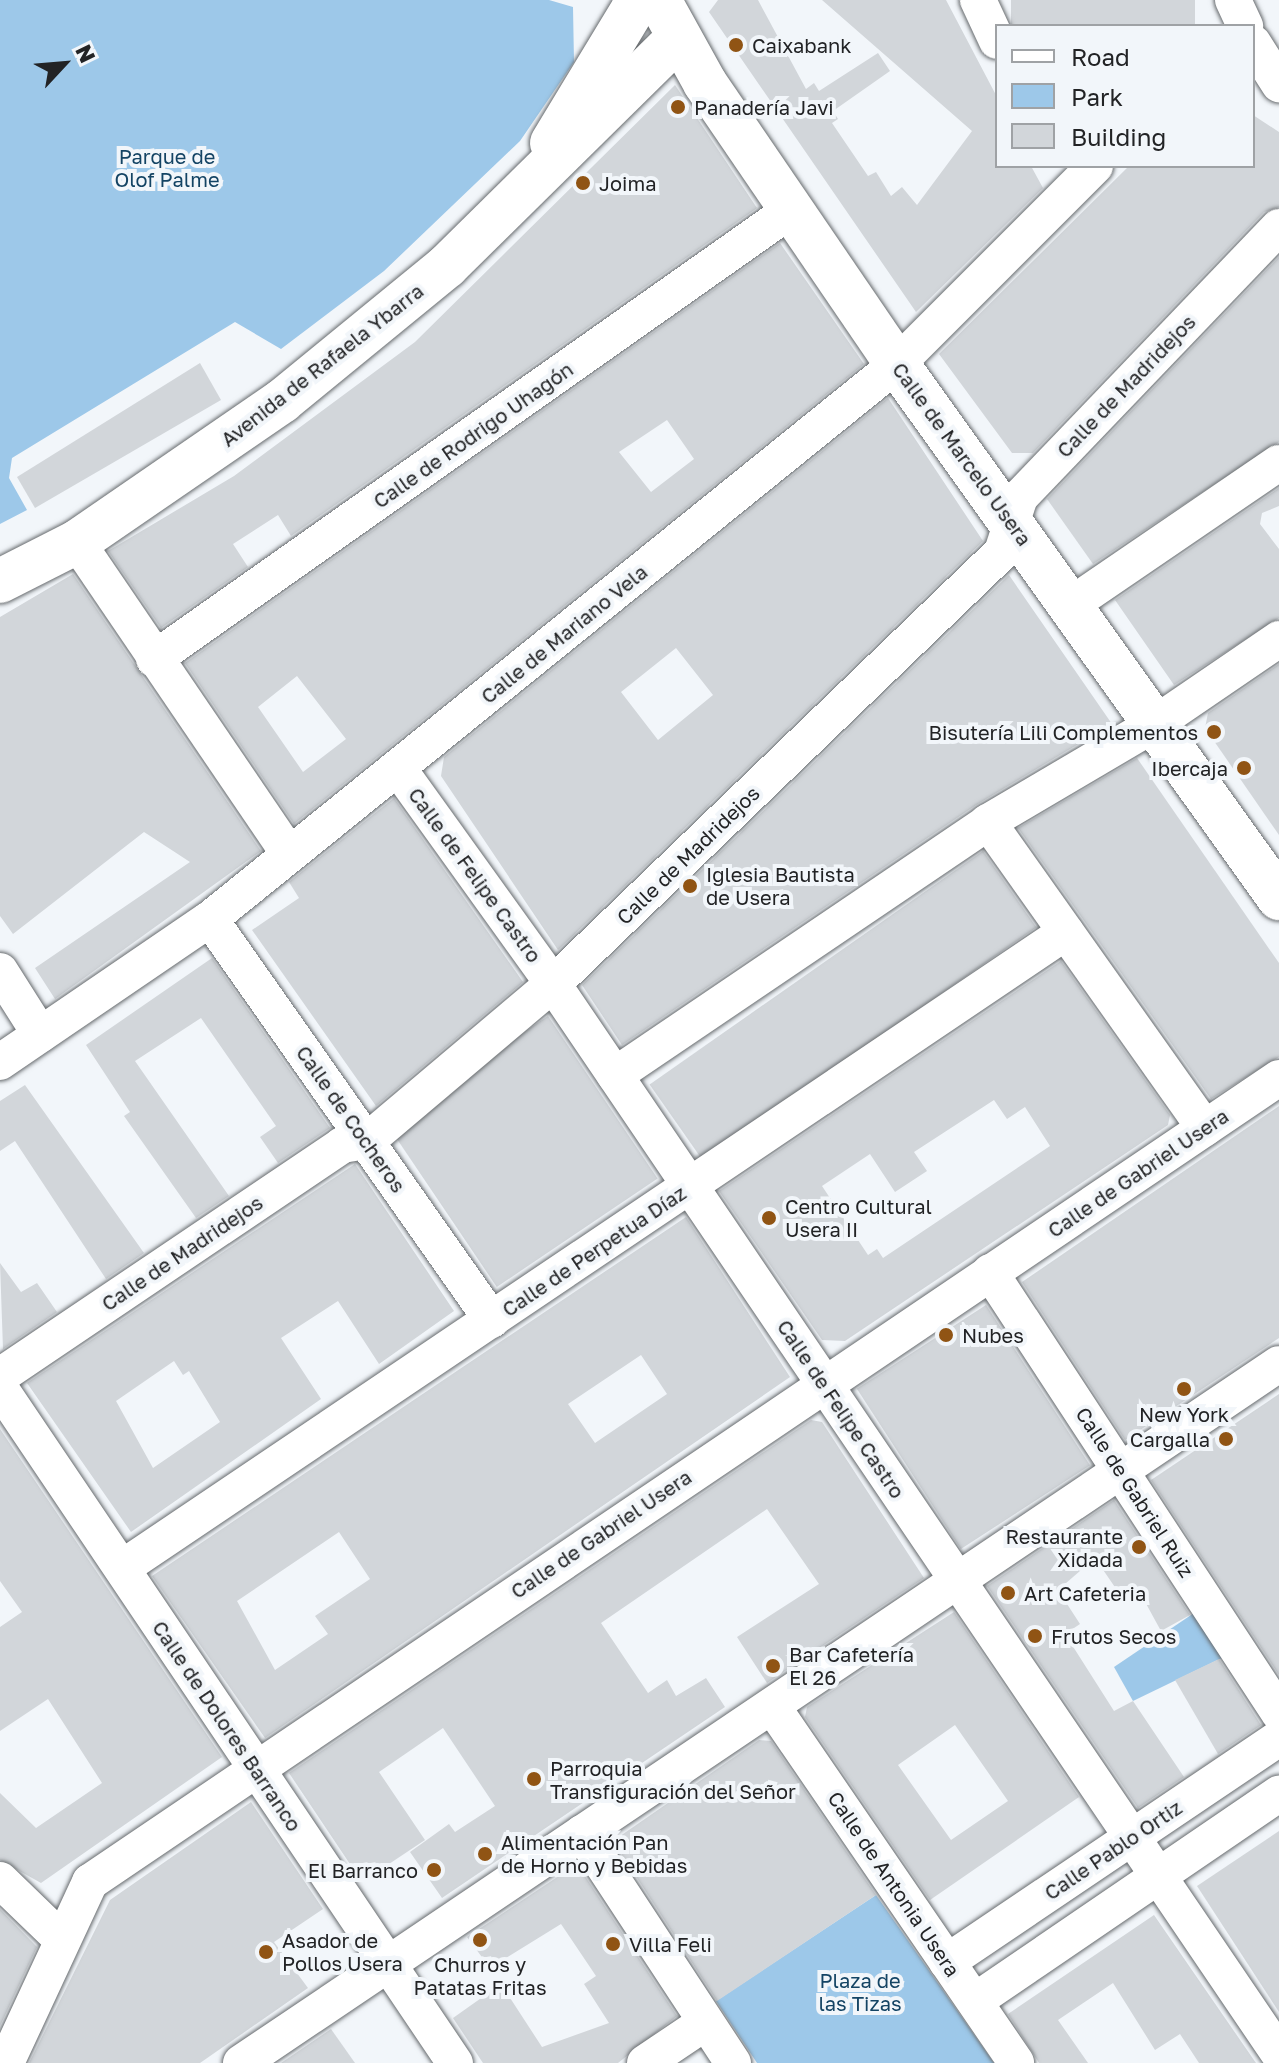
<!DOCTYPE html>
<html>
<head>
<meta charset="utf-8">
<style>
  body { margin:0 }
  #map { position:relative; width:1279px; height:2063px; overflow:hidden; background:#f2f6fa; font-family:"Golos Text",sans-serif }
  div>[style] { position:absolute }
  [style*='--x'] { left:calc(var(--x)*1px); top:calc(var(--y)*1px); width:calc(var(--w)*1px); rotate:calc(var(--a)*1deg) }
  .green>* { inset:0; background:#9dc8e9 }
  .building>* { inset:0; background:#d2d6da; transform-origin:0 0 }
  .roads { filter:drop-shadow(0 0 2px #666a6d) drop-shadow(0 0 2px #666a6d) }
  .minor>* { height:36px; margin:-18px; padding:0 18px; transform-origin:18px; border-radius:18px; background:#fff }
  .major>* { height:44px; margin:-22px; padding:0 22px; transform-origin:22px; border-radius:22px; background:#fff }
  .dots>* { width:22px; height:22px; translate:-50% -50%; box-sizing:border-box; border:4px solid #f2f6fa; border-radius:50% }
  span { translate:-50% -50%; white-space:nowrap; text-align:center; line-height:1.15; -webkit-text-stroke:8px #f2f6fa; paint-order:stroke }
  .poi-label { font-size:20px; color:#222325 }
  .left { translate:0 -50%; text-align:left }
  .right { translate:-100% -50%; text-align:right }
  .park-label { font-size:20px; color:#144464 }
  .street-label { font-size:20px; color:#222325 }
  .legend { position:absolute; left:995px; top:24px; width:260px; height:144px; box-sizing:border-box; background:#f2f6fa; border:2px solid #9fa2a5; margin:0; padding:10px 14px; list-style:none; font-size:24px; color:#222325 }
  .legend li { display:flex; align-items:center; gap:16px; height:40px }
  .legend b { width:40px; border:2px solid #9fa2a5 }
  .north { position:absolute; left:24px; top:24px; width:80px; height:80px; -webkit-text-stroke:6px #f2f6fa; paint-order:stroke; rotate:64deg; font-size:22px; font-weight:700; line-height:32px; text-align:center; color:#222325 }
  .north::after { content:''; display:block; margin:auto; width:28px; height:36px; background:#222325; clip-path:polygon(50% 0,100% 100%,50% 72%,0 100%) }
</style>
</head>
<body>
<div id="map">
  <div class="green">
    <i style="clip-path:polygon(0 0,549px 0,573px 7px,574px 62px,520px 141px,384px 271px,281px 349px,235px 322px,12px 458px,9px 478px,27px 510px,0 524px)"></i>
    <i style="clip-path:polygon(1197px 1611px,1228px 1655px,1133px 1701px,1114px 1667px)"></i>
    <i style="clip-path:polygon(876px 1895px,994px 2063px,757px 2063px,716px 2001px)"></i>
  </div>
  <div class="building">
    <i style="clip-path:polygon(718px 0,758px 0,806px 89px,814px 83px,819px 91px,878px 53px,890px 71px,833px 111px,838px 119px,832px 123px,868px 176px,876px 172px,891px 196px,902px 187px,917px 205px,972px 131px,822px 0,946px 0,997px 97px,997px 166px,1031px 166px,1043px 188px,916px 312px,709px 12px)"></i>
    <i style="left:1011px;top:0;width:184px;height:29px"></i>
    <i style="clip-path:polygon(675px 85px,757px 208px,291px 536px,278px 515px,233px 544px,248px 567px,161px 628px,108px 551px,234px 476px,415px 342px)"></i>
    <i style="clip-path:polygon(1253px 115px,1279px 132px,1279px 207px,1264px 212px,1033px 453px,1012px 453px,939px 354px,1129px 166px,1253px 166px)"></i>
    <i style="clip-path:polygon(evenodd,780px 243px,864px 364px,294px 824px,185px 663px,780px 243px,667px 420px,694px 459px,651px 492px,619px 452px,667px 420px,780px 243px,297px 676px,346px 739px,303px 772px,258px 707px,297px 676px)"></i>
    <i style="clip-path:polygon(1279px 257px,1279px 442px,1093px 564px,1047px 499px)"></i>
    <i style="clip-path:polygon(200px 363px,221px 400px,35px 508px,17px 477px)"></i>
    <i style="clip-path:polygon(evenodd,888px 398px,983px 541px,558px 950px,441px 776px,444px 757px,888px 398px,676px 648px,713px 695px,658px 740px,621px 692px,676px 648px)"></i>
    <i style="clip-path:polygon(1279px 488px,1279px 506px,1262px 513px,1260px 524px,1279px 549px,1279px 618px,1174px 685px,1115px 600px)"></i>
    <i style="clip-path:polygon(73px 574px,261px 851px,55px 999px,35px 968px,190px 862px,144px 832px,13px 934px,0 916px,0 617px)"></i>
    <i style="clip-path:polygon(1009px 575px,1112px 724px,976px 805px,622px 1045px,582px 985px)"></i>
    <i style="clip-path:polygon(1279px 664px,1279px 835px,1205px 728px,1208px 713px)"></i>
    <i style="clip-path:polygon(1137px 758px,1279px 963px,1279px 1057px,1211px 1099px,1018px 828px)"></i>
    <i style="clip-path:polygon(394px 798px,523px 982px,376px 1106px,252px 930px,299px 898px,289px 882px)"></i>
    <i style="left:983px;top:851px;width:93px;height:407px;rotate:55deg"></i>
    <i style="clip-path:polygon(212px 958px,330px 1128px,278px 1163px,260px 1137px,276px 1126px,201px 1018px,135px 1061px,229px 1196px,196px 1218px,124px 1116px,130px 1112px,86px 1045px)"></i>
    <i style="clip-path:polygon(evenodd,1061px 961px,1170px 1115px,1168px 1125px,845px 1341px,822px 1340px,719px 1191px,1061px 961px,994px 1100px,1007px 1119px,1025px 1107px,1050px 1146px,883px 1258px,877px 1249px,868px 1255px,822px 1186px,870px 1154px,895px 1192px,927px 1171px,914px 1152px,994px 1100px)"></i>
    <i style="left:548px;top:1016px;width:196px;height:194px;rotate:56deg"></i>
    <i style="clip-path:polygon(25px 1085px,144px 1253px,106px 1279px,15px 1141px,0 1151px,0 1101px)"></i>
    <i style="clip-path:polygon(1279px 1106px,1279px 1338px,1125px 1440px,1022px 1282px)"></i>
    <i style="clip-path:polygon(evenodd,355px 1164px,454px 1311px,379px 1364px,338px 1301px,281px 1338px,321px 1399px,131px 1532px,27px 1383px,355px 1164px,174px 1361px,183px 1375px,189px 1371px,220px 1422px,153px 1468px,116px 1401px,174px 1361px)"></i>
    <i style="clip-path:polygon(evenodd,686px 1217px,790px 1377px,265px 1738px,152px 1576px,686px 1217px,641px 1355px,667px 1394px,595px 1443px,568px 1404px,641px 1355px,686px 1217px,339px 1532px,370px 1579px,315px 1616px,328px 1634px,275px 1670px,237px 1601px,339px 1532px)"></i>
    <i style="clip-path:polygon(0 1263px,21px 1292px,37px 1283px,57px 1312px,3px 1349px)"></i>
    <i style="left:986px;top:1305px;width:191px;height:154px;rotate:57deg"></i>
    <i style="clip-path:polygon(1279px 1394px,1279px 1675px,1151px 1480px)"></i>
    <i style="clip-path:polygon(811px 1420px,822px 1422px,924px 1578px,767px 1683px,737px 1637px,819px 1584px,767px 1509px,601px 1623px,648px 1693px,667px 1680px,676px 1696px,706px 1678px,725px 1707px,442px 1898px,410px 1852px,449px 1824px,455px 1832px,495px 1806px,443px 1728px,379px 1772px,425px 1840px,362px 1882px,289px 1773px)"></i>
    <i style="clip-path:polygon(0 1429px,222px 1757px,41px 1883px,0 1860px,0 1793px,36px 1828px,102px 1783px,48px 1699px,0 1731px,0 1627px,22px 1612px,0 1581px)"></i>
    <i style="clip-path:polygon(1114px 1500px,1190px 1615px,1161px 1631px,1138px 1589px,1123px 1599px,1095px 1558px,1058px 1590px,1080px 1624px,1065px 1634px,1114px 1711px,1133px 1701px,1184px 1777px,1138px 1808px,987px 1586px)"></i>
    <i style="clip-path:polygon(evenodd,954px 1612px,1079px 1797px,930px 1900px,805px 1717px,807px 1707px,954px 1612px,955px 1725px,1008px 1801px,951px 1840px,898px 1765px,955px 1725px)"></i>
    <i style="clip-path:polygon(1219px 1659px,1261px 1725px,1218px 1754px,1175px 1680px)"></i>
    <i style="clip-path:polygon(759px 1740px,771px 1741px,876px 1895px,717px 2001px,613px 1841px)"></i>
    <i style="clip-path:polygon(251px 1802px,323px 1909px,274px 1942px,308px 1988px,200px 2063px,29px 2063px,110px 1900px)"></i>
    <i style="clip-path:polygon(1279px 1831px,1279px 2012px,1197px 1886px)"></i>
    <i style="clip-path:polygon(577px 1864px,677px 2016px,618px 2063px,483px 2063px,453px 2018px,501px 1984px,542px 2047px,609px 2023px,584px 1984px,596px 1976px,561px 1924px,490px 1968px,467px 1937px)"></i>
    <i style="clip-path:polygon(0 1909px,37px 1947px,0 2026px)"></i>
    <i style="clip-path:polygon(1154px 1915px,1256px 2063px,1199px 2063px,1180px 2034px,1155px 2050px,1113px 1983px,1058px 2020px,1088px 2063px,1039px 2063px,1008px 2014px)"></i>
    <i style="clip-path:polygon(331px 2029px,355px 2063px,281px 2063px)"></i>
  </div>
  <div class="roads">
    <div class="minor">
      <i style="--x:978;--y:0;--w:45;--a:65.1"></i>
      <i style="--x:1233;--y:0;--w:29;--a:65"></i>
      <i style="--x:1253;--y:43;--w:49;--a:57.6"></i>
      <i style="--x:77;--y:542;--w:377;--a:55.8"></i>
      <i style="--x:1072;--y:604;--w:250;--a:-34.3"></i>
      <i style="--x:154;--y:659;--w:779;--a:-35.18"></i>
      <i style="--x:398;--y:768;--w:266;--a:54.3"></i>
      <i style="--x:553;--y:984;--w:1293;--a:55.84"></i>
      <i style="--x:988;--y:822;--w:375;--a:54.7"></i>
      <i style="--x:210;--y:919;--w:490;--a:54.9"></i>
      <i style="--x:0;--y:971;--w:75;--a:57.6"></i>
      <i style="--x:0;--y:1062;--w:254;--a:-34.3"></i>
      <i style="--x:210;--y:919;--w:883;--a:-38.93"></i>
      <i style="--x:897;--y:364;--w:280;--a:-45"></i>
      <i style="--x:615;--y:1075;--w:451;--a:-34.1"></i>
      <i style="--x:988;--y:822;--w:195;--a:-30.5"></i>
      <i style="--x:1156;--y:723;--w:149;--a:-34.3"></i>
      <i style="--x:990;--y:1272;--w:527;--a:56.76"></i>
      <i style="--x:0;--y:1376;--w:413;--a:-34"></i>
      <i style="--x:342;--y:1145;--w:25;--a:-9"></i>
      <i style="--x:367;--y:1141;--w:243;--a:-40.2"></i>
      <i style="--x:553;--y:984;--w:623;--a:-43.89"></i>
      <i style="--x:1002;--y:552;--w:58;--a:-71.9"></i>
      <i style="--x:1020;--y:497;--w:374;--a:-46.2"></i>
      <i style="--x:0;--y:1388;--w:814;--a:56.02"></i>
      <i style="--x:122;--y:1568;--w:1138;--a:-33.97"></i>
      <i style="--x:772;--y:1706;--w:432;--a:55.6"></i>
      <i style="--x:582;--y:1833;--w:275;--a:56.7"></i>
      <i style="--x:0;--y:1880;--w:83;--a:44"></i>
      <i style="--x:947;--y:1962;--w:400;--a:-34"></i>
      <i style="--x:975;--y:2001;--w:368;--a:-34.3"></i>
      <i style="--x:6;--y:2063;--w:200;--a:-65.1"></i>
      <i style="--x:90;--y:1882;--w:1435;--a:-34.07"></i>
      <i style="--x:241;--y:2063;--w:1251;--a:-33.96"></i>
      <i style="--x:645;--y:2063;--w:73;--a:-33.9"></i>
    </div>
    <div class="major">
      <i style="--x:659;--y:0;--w:95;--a:61"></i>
      <i style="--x:705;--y:83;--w:340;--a:55.7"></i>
      <i style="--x:897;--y:364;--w:657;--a:54.42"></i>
      <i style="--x:552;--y:143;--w:157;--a:-58.8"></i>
      <i style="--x:633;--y:9;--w:17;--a:-33"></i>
      <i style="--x:0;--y:581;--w:86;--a:-26.9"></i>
      <i style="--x:77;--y:542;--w:249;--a:-34.5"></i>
      <i style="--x:282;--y:401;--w:213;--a:-39.3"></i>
      <i style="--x:447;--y:266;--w:323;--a:-44.6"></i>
    </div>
  </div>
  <div class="dots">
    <i style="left:736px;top:45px;background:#905414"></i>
    <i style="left:678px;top:107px;background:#905414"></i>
    <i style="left:583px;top:183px;background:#905414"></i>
    <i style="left:1214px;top:732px;background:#905414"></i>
    <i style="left:1244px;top:768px;background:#905414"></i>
    <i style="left:690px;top:886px;background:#905414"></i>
    <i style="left:769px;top:1218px;background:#905414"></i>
    <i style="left:946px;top:1335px;background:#905414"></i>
    <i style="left:1184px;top:1389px;background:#905414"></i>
    <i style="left:1226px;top:1439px;background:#905414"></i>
    <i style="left:1139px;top:1547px;background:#905414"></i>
    <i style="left:1008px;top:1593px;background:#905414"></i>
    <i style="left:1035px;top:1636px;background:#905414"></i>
    <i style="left:773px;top:1666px;background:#905414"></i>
    <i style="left:534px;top:1779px;background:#905414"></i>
    <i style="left:485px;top:1854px;background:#905414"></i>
    <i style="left:434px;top:1870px;background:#905414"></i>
    <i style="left:480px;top:1940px;background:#905414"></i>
    <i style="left:613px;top:1944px;background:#905414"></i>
    <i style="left:266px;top:1952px;background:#905414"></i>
  </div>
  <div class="poi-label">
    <span class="left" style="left:752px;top:45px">Caixabank</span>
    <span class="left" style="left:694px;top:107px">Panadería Javi</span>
    <span class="left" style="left:599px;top:183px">Joima</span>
    <span class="right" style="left:1198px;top:732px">Bisutería Lili Complementos</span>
    <span class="right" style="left:1228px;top:768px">Ibercaja</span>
    <span class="left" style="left:706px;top:886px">Iglesia Bautista<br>de Usera</span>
    <span class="left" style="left:785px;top:1218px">Centro Cultural<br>Usera II</span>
    <span class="left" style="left:962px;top:1335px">Nubes</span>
    <span style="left:1184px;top:1414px">New York</span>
    <span class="right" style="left:1210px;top:1439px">Cargalla</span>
    <span class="right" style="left:1123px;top:1548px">Restaurante<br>Xidada</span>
    <span class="left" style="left:1024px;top:1593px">Art Cafeteria</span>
    <span class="left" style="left:1051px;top:1636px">Frutos Secos</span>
    <span class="left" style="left:789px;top:1666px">Bar Cafetería<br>El 26</span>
    <span class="left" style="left:550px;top:1780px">Parroquia<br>Transfiguración del Señor</span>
    <span class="left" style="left:501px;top:1854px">Alimentación Pan<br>de Horno y Bebidas</span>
    <span class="right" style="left:418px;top:1870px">El Barranco</span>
    <span class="left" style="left:282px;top:1952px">Asador de<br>Pollos Usera</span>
    <span class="left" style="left:629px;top:1944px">Villa Feli</span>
    <span style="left:480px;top:1976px">Churros y<br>Patatas Fritas</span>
  </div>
  <div class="park-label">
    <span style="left:167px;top:168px">Parque de<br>Olof Palme</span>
    <span style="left:860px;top:1992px">Plaza de<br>las Tizas</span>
  </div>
  <div class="street-label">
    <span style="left:322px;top:365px;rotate:-38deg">Avenida de Rafaela Ybarra</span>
    <span style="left:1126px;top:386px;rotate:-46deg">Calle de Madridejos</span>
    <span style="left:473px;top:435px;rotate:-35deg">Calle de Rodrigo Uhagón</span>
    <span style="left:962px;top:454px;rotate:54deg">Calle de Marcelo Usera</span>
    <span style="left:564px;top:634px;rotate:-39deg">Calle de Mariano Vela</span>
    <span style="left:688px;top:855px;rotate:-44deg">Calle de Madridejos</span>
    <span style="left:475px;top:875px;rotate:54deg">Calle de Felipe Castro</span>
    <span style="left:351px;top:1119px;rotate:55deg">Calle de Cocheros</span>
    <span style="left:1138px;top:1173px;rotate:-34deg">Calle de Gabriel Usera</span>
    <span style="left:594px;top:1251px;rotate:-34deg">Calle de Perpetua Díaz</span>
    <span style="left:182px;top:1253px;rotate:-34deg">Calle de Madridejos</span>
    <span style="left:841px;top:1409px;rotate:56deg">Calle de Felipe Castro</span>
    <span style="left:1135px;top:1492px;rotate:57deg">Calle de Gabriel Ruiz</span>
    <span style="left:601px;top:1534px;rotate:-34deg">Calle de Gabriel Usera</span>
    <span style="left:227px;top:1726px;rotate:56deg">Calle de Dolores Barranco</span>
    <span style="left:1113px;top:1850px;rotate:-34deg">Calle Pablo Ortiz</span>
    <span style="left:894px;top:1884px;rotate:56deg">Calle de Antonia Usera</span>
  </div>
  <ul class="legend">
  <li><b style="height:10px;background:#fff"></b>Road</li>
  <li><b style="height:22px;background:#9dc8e9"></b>Park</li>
  <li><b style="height:22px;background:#d2d6da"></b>Building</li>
  </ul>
  <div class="north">N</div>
</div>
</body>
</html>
